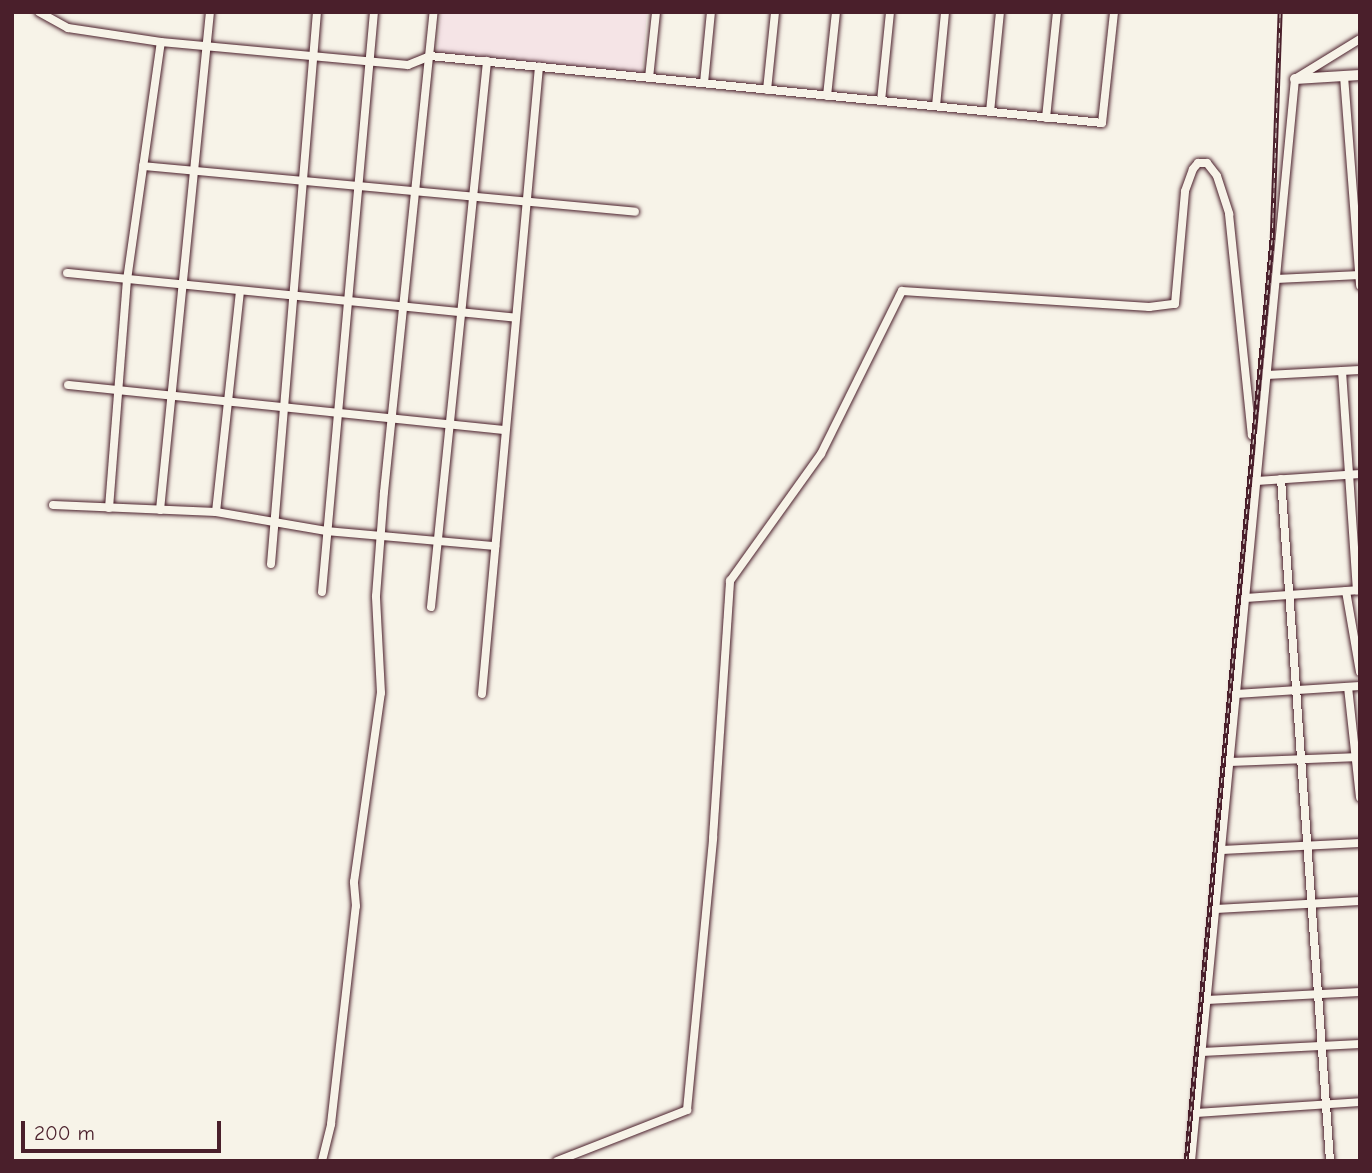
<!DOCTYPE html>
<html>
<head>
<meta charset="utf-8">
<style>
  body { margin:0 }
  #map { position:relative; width:1372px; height:1173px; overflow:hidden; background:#f7f3e8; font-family:"Comic Neue",sans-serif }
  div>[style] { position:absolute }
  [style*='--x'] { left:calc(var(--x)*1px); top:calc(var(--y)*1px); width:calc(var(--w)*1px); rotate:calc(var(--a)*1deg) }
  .built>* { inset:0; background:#f5e4e6 }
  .roads { filter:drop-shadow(0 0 2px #4a1f2b) drop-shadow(0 0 2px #4a1f2b) }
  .minor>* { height:8px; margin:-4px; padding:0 4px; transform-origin:4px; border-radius:4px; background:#f7f3e8 }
  .tertiary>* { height:10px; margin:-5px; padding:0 5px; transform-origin:5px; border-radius:5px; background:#f7f3e8 }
  .rail>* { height:4.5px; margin-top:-2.25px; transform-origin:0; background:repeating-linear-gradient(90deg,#f7f3e8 0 5px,#4a1f2b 0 10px); box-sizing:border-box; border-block:2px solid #4a1f2b }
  span { translate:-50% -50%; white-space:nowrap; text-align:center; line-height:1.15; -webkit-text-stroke:7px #f7f3e8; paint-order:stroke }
  .frame { position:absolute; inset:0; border:14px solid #4a1f2b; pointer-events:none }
  .scale { position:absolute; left:21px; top:1121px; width:200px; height:32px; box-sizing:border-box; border:4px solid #4a1f2b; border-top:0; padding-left:9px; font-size:21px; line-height:24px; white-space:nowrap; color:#4a1f2b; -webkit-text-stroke:5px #f7f3e8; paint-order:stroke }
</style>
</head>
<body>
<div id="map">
  <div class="built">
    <i style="clip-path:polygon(441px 12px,647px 12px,642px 73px,437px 53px)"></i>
  </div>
  <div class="roads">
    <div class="minor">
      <i style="--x:39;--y:12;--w:33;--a:29"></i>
      <i style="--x:68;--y:28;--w:94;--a:8.6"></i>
      <i style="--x:161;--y:42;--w:248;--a:5.3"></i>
      <i style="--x:408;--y:65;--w:24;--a:-22"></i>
      <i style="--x:430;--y:56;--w:675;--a:5.69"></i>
      <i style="--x:1102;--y:123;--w:112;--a:-83.8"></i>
      <i style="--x:1344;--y:76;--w:210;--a:85.6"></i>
      <i style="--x:649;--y:78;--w:66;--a:-83.9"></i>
      <i style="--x:704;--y:83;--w:71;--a:-84.4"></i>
      <i style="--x:767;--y:90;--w:78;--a:-84.1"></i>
      <i style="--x:827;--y:96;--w:84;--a:-83.9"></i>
      <i style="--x:881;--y:101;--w:89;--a:-84.2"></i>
      <i style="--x:936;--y:106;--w:94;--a:-84.5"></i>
      <i style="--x:990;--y:112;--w:100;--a:-84.3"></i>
      <i style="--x:1046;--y:118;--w:107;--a:-84.1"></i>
      <i style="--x:143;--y:166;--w:494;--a:5.3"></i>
      <i style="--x:67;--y:273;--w:450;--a:5.7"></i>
      <i style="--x:1276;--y:279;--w:84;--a:-2.7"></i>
      <i style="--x:1342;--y:371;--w:220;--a:86.1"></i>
      <i style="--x:1267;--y:375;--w:93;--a:-3.1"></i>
      <i style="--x:68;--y:385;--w:439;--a:5.9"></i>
      <i style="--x:1281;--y:479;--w:684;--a:85.89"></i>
      <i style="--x:1257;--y:481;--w:103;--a:-3.9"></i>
      <i style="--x:53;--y:505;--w:163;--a:2.5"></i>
      <i style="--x:216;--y:512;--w:112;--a:9.8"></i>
      <i style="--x:326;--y:531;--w:170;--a:5.1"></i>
      <i style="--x:109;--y:508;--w:229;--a:-85.5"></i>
      <i style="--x:127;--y:280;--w:240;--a:-81.9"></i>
      <i style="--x:160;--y:510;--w:501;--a:-84.27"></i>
      <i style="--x:216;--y:512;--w:222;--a:-83.8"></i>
      <i style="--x:271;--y:564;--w:554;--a:-85.24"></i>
      <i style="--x:1346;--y:591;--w:82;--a:80.2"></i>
      <i style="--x:322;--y:592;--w:582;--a:-84.88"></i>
      <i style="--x:1246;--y:598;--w:114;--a:-4"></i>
      <i style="--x:431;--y:607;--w:549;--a:-84.14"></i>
      <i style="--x:1348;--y:687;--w:111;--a:83.8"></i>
      <i style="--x:482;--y:694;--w:630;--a:-84.81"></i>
      <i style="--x:1236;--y:694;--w:124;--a:-3.7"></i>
      <i style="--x:1230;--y:762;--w:130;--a:-2.2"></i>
      <i style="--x:1222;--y:850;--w:138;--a:-2.9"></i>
      <i style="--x:1216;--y:909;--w:144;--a:-3.2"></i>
      <i style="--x:1207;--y:1000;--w:153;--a:-3"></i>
      <i style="--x:1202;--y:1052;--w:158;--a:-2.9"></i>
      <i style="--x:1196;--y:1113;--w:164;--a:-3.8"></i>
      <i style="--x:322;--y:1161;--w:38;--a:-76"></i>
      <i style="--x:331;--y:1124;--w:219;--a:-83.5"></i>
      <i style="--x:356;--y:906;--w:24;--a:-95"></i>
      <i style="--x:354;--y:882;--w:191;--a:-81.9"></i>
      <i style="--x:381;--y:693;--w:97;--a:-93"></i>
      <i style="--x:376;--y:596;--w:104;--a:-85.6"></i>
      <i style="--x:384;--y:492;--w:483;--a:-84.1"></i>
      <i style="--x:557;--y:1161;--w:140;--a:-21.4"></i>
      <i style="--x:687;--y:1110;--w:273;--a:-84.5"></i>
      <i style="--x:713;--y:838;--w:258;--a:-86.2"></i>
      <i style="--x:730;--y:581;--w:156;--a:-54.4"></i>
      <i style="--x:821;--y:454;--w:182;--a:-63.6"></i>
      <i style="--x:902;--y:291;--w:248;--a:3.7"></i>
      <i style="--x:1149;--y:307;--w:26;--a:-7"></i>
      <i style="--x:1175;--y:304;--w:113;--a:-84.9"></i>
      <i style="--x:1185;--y:191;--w:23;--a:-70"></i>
      <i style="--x:1193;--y:169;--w:8;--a:-50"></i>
      <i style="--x:1198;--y:163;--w:9;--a:0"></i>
      <i style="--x:1207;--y:163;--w:16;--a:52"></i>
      <i style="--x:1217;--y:176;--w:40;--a:72"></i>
      <i style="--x:1229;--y:214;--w:222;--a:84.1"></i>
      <i style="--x:1252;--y:435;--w:10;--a:37"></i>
      <i style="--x:1191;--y:1161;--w:1087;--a:-84.51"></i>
      <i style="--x:1295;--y:79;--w:76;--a:-31.6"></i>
    </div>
    <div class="tertiary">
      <i style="--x:1295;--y:79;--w:65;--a:-3.5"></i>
    </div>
  </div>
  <div class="rail">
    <i style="--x:1186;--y:1161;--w:927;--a:-84.68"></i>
    <i style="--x:1272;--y:238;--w:226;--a:-88"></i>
  </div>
  <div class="frame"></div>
  <div class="scale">200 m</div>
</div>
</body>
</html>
